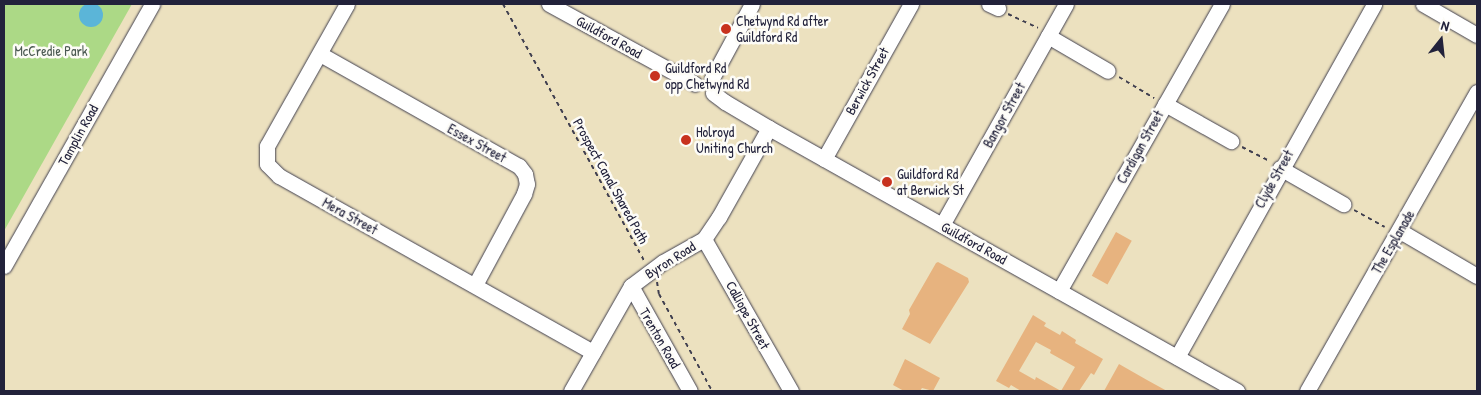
<!DOCTYPE html>
<html>
<head>
<meta charset="utf-8">
<style>
  body { margin:0 }
  #map { position:relative; width:1481px; height:395px; overflow:hidden; background:#ece1bf; font-family:"Patrick Hand",sans-serif }
  div>[style] { position:absolute }
  [style*='--x'] { left:calc(var(--x)*1px); top:calc(var(--y)*1px); width:calc(var(--w)*1px); rotate:calc(var(--a)*1deg) }
  .green>* { inset:0; background:#acd986 }
  .water>* { inset:0; background:#5bb5d8 }
  .round { border-radius:50% }
  .building>* { inset:0; background:#e7b37f; transform-origin:0 0 }
  .path>* { height:2px; margin-top:-1px; transform-origin:0; background:repeating-linear-gradient(90deg,#403f4f 0 4px,transparent 0 8px) }
  .roads { filter:drop-shadow(0 0 1px #403f4f) drop-shadow(0 0 1px #403f4f) }
  .minor>* { height:15px; margin:-7.5px; padding:0 7.5px; transform-origin:7.5px; border-radius:7.5px; background:#fff }
  .dots>* { width:14px; height:14px; translate:-50% -50%; box-sizing:border-box; border:2px solid #fdfcf7; border-radius:50% }
  span { translate:-50% -50%; white-space:nowrap; text-align:center; line-height:1.15; -webkit-text-stroke:5px #fdfcf7; paint-order:stroke }
  .poi-label { font-size:14px; color:#22223b }
  .left { translate:0 -50%; text-align:left }
  .street-label { font-size:14px; color:#22223b }
  .park-label { font-size:14px; color:#4b5952 }
  .frame { position:absolute; inset:0; border:5px solid #22223b; pointer-events:none }
  .north { position:absolute; left:1416px; top:15px; width:50px; height:50px; -webkit-text-stroke:4px #fdfcf7; paint-order:stroke; rotate:16deg; font-size:14px; font-weight:700; line-height:20px; text-align:center; color:#22223b }
  .north::after { content:''; display:block; margin:auto; width:18px; height:22px; background:#22223b; clip-path:polygon(50% 0,100% 100%,50% 72%,0 100%) }
</style>
</head>
<body>
<div id="map">
  <div class="green">
    <i style="clip-path:polygon(4px 4px,132px 4px,4px 231px)"></i>
  </div>
  <div class="water">
    <i class="round" style="left:79px;top:3px;width:24px;height:24px"></i>
  </div>
  <div class="building">
    <i style="left:1116px;top:232px;width:18px;height:50px;rotate:29deg"></i>
    <i style="clip-path:polygon(938px 262px,968px 278px,969px 282px,930px 344px,902px 329px,910px 314px,909px 310px,936px 263px)"></i>
    <i style="clip-path:polygon(evenodd,1033px 315px,1046px 323px,1044px 326px,1060px 335px,1062px 331px,1076px 340px,1075px 343px,1103px 359px,1094px 375px,1091px 373px,1079px 391px,1021px 391px,1011px 385px,1009px 388px,996px 381px,1033px 315px,1036px 342px,1051px 350px,1050px 353px,1075px 367px,1061px 391px,1036px 377px,1035px 380px,1019px 371px,1036px 342px)"></i>
    <i style="clip-path:polygon(905px 359px,940px 378px,933px 391px,922px 388px,920px 391px,904px 391px,893px 385px)"></i>
    <i style="clip-path:polygon(1119px 364px,1147px 380px,1167px 391px,1104px 391px)"></i>
  </div>
  <div class="path">
    <i style="--x:503;--y:4;--w:293;--a:61.2"></i>
    <i style="--x:1008;--y:14;--w:33;--a:25"></i>
    <i style="--x:1119;--y:77;--w:41;--a:31"></i>
    <i style="--x:1242;--y:147;--w:30;--a:27"></i>
    <i style="--x:1354;--y:210;--w:35;--a:29"></i>
    <i style="--x:657;--y:282;--w:12;--a:81"></i>
    <i style="--x:659;--y:294;--w:111;--a:61.3"></i>
  </div>
  <div class="roads">
    <div class="minor">
      <i style="--x:347;--y:4;--w:163;--a:119.4"></i>
      <i style="--x:267;--y:146;--w:18;--a:90"></i>
      <i style="--x:267;--y:164;--w:17;--a:45"></i>
      <i style="--x:279;--y:176;--w:360;--a:29.3"></i>
      <i style="--x:549;--y:4;--w:166;--a:28.7"></i>
      <i style="--x:989;--y:4;--w:10;--a:24"></i>
      <i style="--x:1423;--y:4;--w:62;--a:29.9"></i>
      <i style="--x:1048;--y:36;--w:69;--a:30.3"></i>
      <i style="--x:320;--y:54;--w:228;--a:29.4"></i>
      <i style="--x:519;--y:166;--w:10;--a:53"></i>
      <i style="--x:525;--y:174;--w:10;--a:79"></i>
      <i style="--x:527;--y:184;--w:10;--a:107"></i>
      <i style="--x:524;--y:194;--w:103;--a:118.3"></i>
      <i style="--x:712;--y:78;--w:84;--a:-61.6"></i>
      <i style="--x:713;--y:93;--w:15;--a:37"></i>
      <i style="--x:725;--y:102;--w:51;--a:30.6"></i>
      <i style="--x:769;--y:128;--w:537;--a:29.33"></i>
      <i style="--x:1165;--y:104;--w:76;--a:29.3"></i>
      <i style="--x:824;--y:159;--w:178;--a:-60.7"></i>
      <i style="--x:1280;--y:168;--w:73;--a:29.7"></i>
      <i style="--x:942;--y:225;--w:253;--a:-60.7"></i>
      <i style="--x:1400;--y:231;--w:89;--a:30.3"></i>
      <i style="--x:704;--y:239;--w:175;--a:60.2"></i>
      <i style="--x:4;--y:266;--w:301;--a:-60.5"></i>
      <i style="--x:631;--y:286;--w:120;--a:60.7"></i>
      <i style="--x:1059;--y:291;--w:330;--a:-60.4"></i>
      <i style="--x:1177;--y:357;--w:404;--a:-60.8"></i>
      <i style="--x:571;--y:391;--w:121;--a:-60.3"></i>
      <i style="--x:631;--y:286;--w:40;--a:-37"></i>
      <i style="--x:663;--y:262;--w:47;--a:-29.3"></i>
      <i style="--x:704;--y:239;--w:27;--a:-56"></i>
      <i style="--x:719;--y:217;--w:102;--a:-60.7"></i>
      <i style="--x:1307;--y:391;--w:344;--a:-60.4"></i>
    </div>
  </div>
  <div class="dots">
    <i style="left:726px;top:29px;background:#c8321e"></i>
    <i style="left:655px;top:76px;background:#c8321e"></i>
    <i style="left:686px;top:140px;background:#c8321e"></i>
    <i style="left:887px;top:182px;background:#c8321e"></i>
  </div>
  <div class="poi-label">
    <span class="left" style="left:736px;top:29px">Chetwynd Rd after<br>Guildford Rd</span>
    <span class="left" style="left:665px;top:76px">Guildford Rd<br>opp Chetwynd Rd</span>
    <span class="left" style="left:696px;top:140px">Holroyd<br>Uniting Church</span>
    <span class="left" style="left:897px;top:182px">Guildford Rd<br>at Berwick St</span>
  </div>
  <div class="street-label">
    <span style="left:609px;top:37px;rotate:29deg">Guildford Road</span>
    <span style="left:867px;top:81px;rotate:-61deg">Berwick Street</span>
    <span style="left:1004px;top:115px;rotate:-61deg">Bangor Street</span>
    <span style="left:78px;top:135px;rotate:-61deg">Tamplin Road</span>
    <span style="left:477px;top:143px;rotate:29deg">Essex Street</span>
    <span style="left:1140px;top:147px;rotate:-61deg">Cardigan Street</span>
    <span style="left:1274px;top:179px;rotate:-61deg">Clyde Street</span>
    <span style="left:611px;top:181px;rotate:61deg">Prospect Canal Shared Path</span>
    <span style="left:350px;top:216px;rotate:29deg">Mera Street</span>
    <span style="left:1393px;top:242px;rotate:-60deg">The Esplanade</span>
    <span style="left:974px;top:243px;rotate:29deg">Guildford Road</span>
    <span style="left:670px;top:260px;rotate:-32deg">Byron Road</span>
    <span style="left:748px;top:315px;rotate:61deg">Calliope Street</span>
    <span style="left:660px;top:338px;rotate:60deg">Trenton Road</span>
  </div>
  <div class="park-label">
    <span style="left:51px;top:51px">McCredie Park</span>
  </div>
  <div class="frame"></div>
  <div class="north">N</div>
</div>
</body>
</html>
